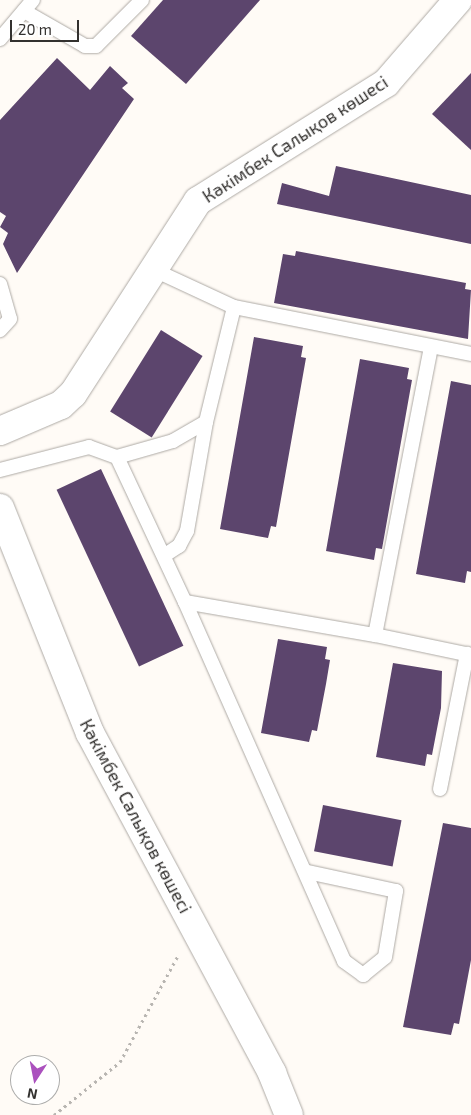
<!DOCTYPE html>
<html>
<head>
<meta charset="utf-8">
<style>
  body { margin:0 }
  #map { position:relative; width:471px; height:1115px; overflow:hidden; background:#fffbf6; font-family:"Exo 2",sans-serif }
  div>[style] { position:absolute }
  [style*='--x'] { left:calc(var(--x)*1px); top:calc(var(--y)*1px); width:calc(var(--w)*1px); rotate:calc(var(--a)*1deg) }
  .building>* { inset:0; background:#5c456d; transform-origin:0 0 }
  .path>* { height:3px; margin-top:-1.5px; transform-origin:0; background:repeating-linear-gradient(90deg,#b8b5b1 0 2.5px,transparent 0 6.5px) }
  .roads { filter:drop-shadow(0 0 1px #aeaaa5) drop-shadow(0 0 1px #aeaaa5) }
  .lane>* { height:14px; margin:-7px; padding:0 7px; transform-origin:7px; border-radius:7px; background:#fff }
  .street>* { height:28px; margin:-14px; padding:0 14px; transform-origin:14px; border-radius:14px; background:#fff }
  .secondary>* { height:28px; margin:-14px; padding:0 14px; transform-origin:14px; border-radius:14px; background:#fff }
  span { translate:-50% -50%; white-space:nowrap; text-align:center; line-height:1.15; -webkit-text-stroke:5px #fff; paint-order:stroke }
  .street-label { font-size:18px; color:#33312f }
  .north { position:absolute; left:10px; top:1055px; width:50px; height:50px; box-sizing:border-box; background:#fff; border:1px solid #adadac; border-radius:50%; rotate:191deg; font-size:14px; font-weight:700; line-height:20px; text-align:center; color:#33312f }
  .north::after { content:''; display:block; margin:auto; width:18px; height:22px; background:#ab51be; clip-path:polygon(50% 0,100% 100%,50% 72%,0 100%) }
  .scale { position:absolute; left:10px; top:20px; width:69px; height:22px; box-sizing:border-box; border:2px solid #33312f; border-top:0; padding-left:6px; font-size:15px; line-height:18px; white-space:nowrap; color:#33312f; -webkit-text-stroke:4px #fff; paint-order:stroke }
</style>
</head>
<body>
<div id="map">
  <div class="building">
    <i style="clip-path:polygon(163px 0,260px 0,186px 84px,131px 36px)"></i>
    <i style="clip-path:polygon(57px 58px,90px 90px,110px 66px,128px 83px,122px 88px,134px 99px,17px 273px,3px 244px,8px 233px,0 227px,6px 216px,0 212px,0 120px)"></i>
    <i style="clip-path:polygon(471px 73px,471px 150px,432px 114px)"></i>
    <i style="clip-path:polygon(336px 166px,471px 195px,471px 244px,277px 204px,282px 183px,329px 196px)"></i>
    <i style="clip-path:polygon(296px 251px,466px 283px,465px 289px,471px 290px,468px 339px,274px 303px,283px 254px,295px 256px)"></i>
    <i style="left:161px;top:330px;width:49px;height:96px;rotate:32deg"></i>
    <i style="clip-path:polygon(254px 337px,303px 346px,301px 357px,306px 358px,276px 527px,271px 526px,268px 538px,220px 529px)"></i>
    <i style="clip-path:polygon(360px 359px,409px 368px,407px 379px,412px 380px,382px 549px,376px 548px,374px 560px,326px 551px)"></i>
    <i style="clip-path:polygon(451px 381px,471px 385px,471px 572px,467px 571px,465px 583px,416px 574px)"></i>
    <i style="left:101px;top:469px;width:195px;height:49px;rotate:65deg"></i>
    <i style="clip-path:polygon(278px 639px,327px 647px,325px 659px,330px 660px,326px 684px,317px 731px,312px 730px,309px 742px,261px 733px)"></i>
    <i style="clip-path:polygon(393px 663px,442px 671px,441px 708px,432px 755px,427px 754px,425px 766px,376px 757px)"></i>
    <i style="left:323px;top:805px;width:80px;height:47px;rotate:11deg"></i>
    <i style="clip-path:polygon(443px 823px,471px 828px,471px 960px,459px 1024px,454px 1023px,451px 1035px,403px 1027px)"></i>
  </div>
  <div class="path">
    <i style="--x:54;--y:1115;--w:85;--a:-38.8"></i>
    <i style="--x:120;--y:1062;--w:123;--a:-61.4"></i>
  </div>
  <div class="roads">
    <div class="lane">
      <i style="--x:24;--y:11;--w:70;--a:29.8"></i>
      <i style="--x:85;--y:46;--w:11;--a:0"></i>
      <i style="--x:96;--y:46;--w:65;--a:-45"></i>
      <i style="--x:0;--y:39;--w:51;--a:-49.8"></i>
      <i style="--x:152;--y:269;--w:90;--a:24.9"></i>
      <i style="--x:234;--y:307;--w:242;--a:11.2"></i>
      <i style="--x:0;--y:284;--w:36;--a:74"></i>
      <i style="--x:10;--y:319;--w:15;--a:132"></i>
      <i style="--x:431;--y:347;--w:293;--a:101"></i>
      <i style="--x:375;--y:635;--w:98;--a:11.8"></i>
      <i style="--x:117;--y:457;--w:58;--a:-15.9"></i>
      <i style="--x:173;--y:441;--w:38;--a:-30"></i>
      <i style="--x:0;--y:470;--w:92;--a:-14.5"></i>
      <i style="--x:89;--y:447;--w:30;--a:20"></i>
      <i style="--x:117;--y:457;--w:160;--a:64.9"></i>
      <i style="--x:185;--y:602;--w:193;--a:9.9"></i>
      <i style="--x:165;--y:555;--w:17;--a:-33"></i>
      <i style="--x:179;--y:546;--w:17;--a:-62"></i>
      <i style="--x:187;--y:531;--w:111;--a:-80.1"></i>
      <i style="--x:206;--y:422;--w:118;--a:-76.3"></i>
      <i style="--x:185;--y:602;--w:393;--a:66.1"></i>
      <i style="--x:344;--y:961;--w:24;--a:36"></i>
      <i style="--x:363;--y:975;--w:28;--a:-39"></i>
      <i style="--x:385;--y:957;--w:67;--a:-80.5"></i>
      <i style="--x:396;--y:891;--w:91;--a:-167.9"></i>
      <i style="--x:440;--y:789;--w:138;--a:-78.7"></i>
    </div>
    <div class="street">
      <i style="--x:0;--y:431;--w:66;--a:-23.1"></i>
      <i style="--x:61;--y:405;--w:16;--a:-43"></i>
      <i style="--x:73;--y:394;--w:230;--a:-57.1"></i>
      <i style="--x:198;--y:201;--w:222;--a:-32.1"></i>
      <i style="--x:386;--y:83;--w:110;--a:-49.1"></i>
    </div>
    <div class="secondary">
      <i style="--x:0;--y:508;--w:242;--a:68.2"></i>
      <i style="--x:90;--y:733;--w:386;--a:61.8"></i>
      <i style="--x:272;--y:1073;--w:45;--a:68"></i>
    </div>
  </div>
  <div class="street-label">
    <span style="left:295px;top:139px;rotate:-33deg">Кәкімбек Салықов көшесі</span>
    <span style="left:136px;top:816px;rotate:62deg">Кәкімбек Салықов көшесі</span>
  </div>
  <div class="north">N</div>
  <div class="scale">20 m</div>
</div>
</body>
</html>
